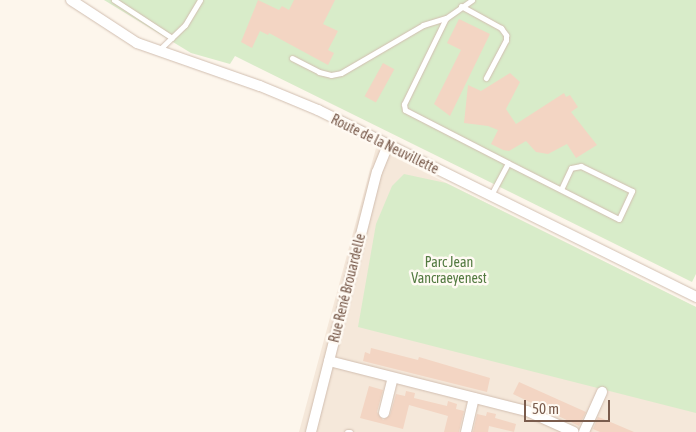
<!DOCTYPE html>
<html>
<head>
<meta charset="utf-8">
<style>
  body { margin:0 }
  #map { position:relative; width:696px; height:432px; overflow:hidden; background:#fdf6ec; font-family:"Asap Condensed",sans-serif }
  div>[style] { position:absolute }
  [style*='--x'] { left:calc(var(--x)*1px); top:calc(var(--y)*1px); width:calc(var(--w)*1px); rotate:calc(var(--a)*1deg) }
  .residential>* { inset:0; background:#f5e8da }
  .green>* { inset:0; background:#d8ecc9 }
  .building>* { inset:0; background:#f3d5c3; transform-origin:0 0 }
  .roads { filter:drop-shadow(0 0 1px #d1beb0) drop-shadow(0 0 1px #d1beb0) }
  .lane>* { height:5px; margin:-2.5px; padding:0 2.5px; transform-origin:2.5px; border-radius:2.5px; background:#fff }
  .street>* { height:10px; margin:-5px; padding:0 5px; transform-origin:5px; border-radius:5px; background:#fff }
  span { translate:-50% -50%; white-space:nowrap; text-align:center; line-height:1.15; -webkit-text-stroke:5px #fffaf3; paint-order:stroke }
  .street-label { font-size:14px; color:#7a5c4d }
  .park-label { font-size:14px; color:#537a41 }
  .scale { position:absolute; left:524px; top:400px; width:86px; height:22px; box-sizing:border-box; border:2px solid #7a5c4d; border-top:0; padding-left:6px; font-size:15px; line-height:18px; white-space:nowrap; color:#7a5c4d; -webkit-text-stroke:4px #fffaf3; paint-order:stroke }
</style>
</head>
<body>
<div id="map">
  <div class="residential">
    <i style="clip-path:polygon(376px 148px,696px 307px,696px 432px,299px 432px)"></i>
  </div>
  <div class="green">
    <i style="clip-path:polygon(104px 0,696px 0,696px 274px,692px 282px,235px 56px,230px 64px,191px 53px)"></i>
    <i style="clip-path:polygon(404px 174px,446px 183px,696px 307px,696px 413px,358px 327px,376px 224px,392px 186px)"></i>
  </div>
  <div class="building">
    <i style="clip-path:polygon(258px 0,279px 10px,282px 6px,289px 10px,294px 0,335px 0,323px 24px,338px 31px,328px 50px,334px 53px,328px 65px,269px 33px,268px 35px,260px 31px,252px 48px,241px 42px)"></i>
    <i style="clip-path:polygon(459px 19px,490px 34px,450px 116px,434px 104px,461px 50px,447px 43px)"></i>
    <i style="left:383px;top:63px;width:13px;height:38px;rotate:29deg"></i>
    <i style="clip-path:polygon(510px 73px,520px 82px,506px 109px,516px 124px,564px 93px,566px 97px,570px 95px,578px 107px,571px 112px,597px 145px,576px 158px,567px 144px,548px 154px,536px 152px,526px 141px,509px 151px,503px 150px,491px 144px,498px 130px,488px 126px,464px 123px,468px 85px,481px 91px)"></i>
    <i style="clip-path:polygon(371px 348px,418px 360px,419px 357px,490px 378px,487px 392px,363px 361px,365px 352px,370px 354px)"></i>
    <i style="clip-path:polygon(519px 382px,586px 412px,579px 426px,513px 394px)"></i>
    <i style="clip-path:polygon(369px 386px,383px 390px,377px 412px,383px 420px,390px 415px,396px 394px,405px 396px,406px 391px,415px 393px,414px 398px,447px 406px,448px 401px,457px 404px,456px 409px,464px 411px,459px 432px,444px 432px,448px 416px,409px 405px,403px 429px,360px 418px)"></i>
    <i style="clip-path:polygon(487px 412px,496px 414px,495px 418px,516px 424px,514px 432px,489px 426px,488px 432px,473px 432px,477px 414px,486px 416px)"></i>
    <i style="clip-path:polygon(598px 417px,601px 418px,634px 432px,600px 432px,593px 429px)"></i>
  </div>
  <div class="roads">
    <div class="lane">
      <i style="--x:114;--y:0;--w:69;--a:33.2"></i>
      <i style="--x:472;--y:0;--w:32;--a:145"></i>
      <i style="--x:446;--y:18;--w:96;--a:116"></i>
      <i style="--x:404;--y:104;--w:6;--a:81"></i>
      <i style="--x:405;--y:110;--w:116;--a:27.2"></i>
      <i style="--x:461;--y:6;--w:46;--a:28.8"></i>
      <i style="--x:501;--y:28;--w:9;--a:54"></i>
      <i style="--x:506;--y:35;--w:5;--a:90"></i>
      <i style="--x:506;--y:40;--w:43;--a:117.8"></i>
      <i style="--x:159;--y:50;--w:36;--a:-44"></i>
      <i style="--x:185;--y:25;--w:29;--a:-59"></i>
      <i style="--x:292;--y:58;--w:30;--a:27"></i>
      <i style="--x:319;--y:72;--w:12;--a:14"></i>
      <i style="--x:331;--y:75;--w:10;--a:-11"></i>
      <i style="--x:341;--y:73;--w:95;--a:-30.3"></i>
      <i style="--x:423;--y:25;--w:24;--a:-17"></i>
      <i style="--x:491;--y:195;--w:36;--a:-62"></i>
      <i style="--x:508;--y:163;--w:124;--a:26.8"></i>
      <i style="--x:619;--y:219;--w:31;--a:-65"></i>
      <i style="--x:632;--y:191;--w:57;--a:-153.9"></i>
      <i style="--x:581;--y:166;--w:10;--a:169"></i>
      <i style="--x:571;--y:168;--w:23;--a:115"></i>
      <i style="--x:347;--y:432;--w:3;--a:0"></i>
    </div>
    <div class="street">
      <i style="--x:71;--y:0;--w:79;--a:33.1"></i>
      <i style="--x:137;--y:43;--w:130;--a:19.3"></i>
      <i style="--x:260;--y:86;--w:63;--a:22.5"></i>
      <i style="--x:318;--y:110;--w:422;--a:26.3"></i>
      <i style="--x:329;--y:361;--w:204;--a:14.2"></i>
      <i style="--x:527;--y:411;--w:51;--a:24.1"></i>
      <i style="--x:384;--y:413;--w:36;--a:-76"></i>
      <i style="--x:311;--y:432;--w:268;--a:-75.8"></i>
      <i style="--x:377;--y:172;--w:29;--a:-68"></i>
      <i style="--x:466;--y:432;--w:35;--a:-77"></i>
      <i style="--x:584;--y:432;--w:44;--a:-65.8"></i>
    </div>
  </div>
  <div class="street-label">
    <span style="left:385px;top:144px;rotate:26deg">Route de la Neuvillette</span>
    <span style="left:347px;top:288px;rotate:-76deg">Rue René Brouardelle</span>
  </div>
  <div class="park-label">
    <span style="left:449px;top:270px">Parc Jean<br>Vancraeyenest</span>
  </div>
  <div class="scale">50 m</div>
</div>
</body>
</html>
